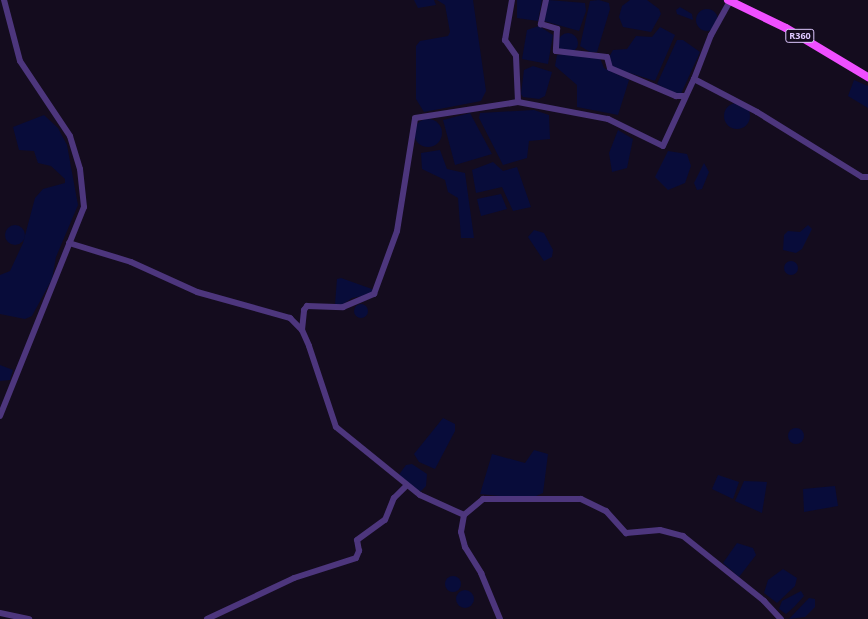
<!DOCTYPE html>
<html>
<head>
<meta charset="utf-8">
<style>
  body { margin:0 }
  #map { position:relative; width:868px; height:619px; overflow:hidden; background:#140c1e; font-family:"Open Sans",sans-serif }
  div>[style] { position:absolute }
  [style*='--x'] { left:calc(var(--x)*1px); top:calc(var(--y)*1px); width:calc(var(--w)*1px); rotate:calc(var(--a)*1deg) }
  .water>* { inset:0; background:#080c3a }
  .round { border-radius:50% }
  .minor>* { height:6px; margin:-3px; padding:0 3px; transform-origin:3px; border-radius:3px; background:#4d367d }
  .major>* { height:8px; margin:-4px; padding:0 4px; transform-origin:4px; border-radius:4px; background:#ef4fff }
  span { translate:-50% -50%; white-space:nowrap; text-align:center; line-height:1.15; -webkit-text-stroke:4px #140c1e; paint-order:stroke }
  .shield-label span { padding:1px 3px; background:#140c1e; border:1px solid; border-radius:3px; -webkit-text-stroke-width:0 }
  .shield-label { font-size:9px; color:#dec8ff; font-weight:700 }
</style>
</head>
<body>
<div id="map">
  <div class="water">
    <i style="clip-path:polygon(414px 0,434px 0,436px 5px,418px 8px)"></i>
    <i style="clip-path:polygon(437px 0,473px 0,486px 91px,481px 101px,424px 112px,416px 99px,416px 46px,420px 41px,448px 36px,450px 32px,445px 5px)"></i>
    <i style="clip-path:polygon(517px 0,542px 0,538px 21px,517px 18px)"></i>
    <i style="clip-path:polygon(548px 0,585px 3px,586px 11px,579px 31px,544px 21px)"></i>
    <i style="clip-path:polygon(599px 0,609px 3px,610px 9px,597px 52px,590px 52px,580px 46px,590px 1px)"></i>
    <i style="clip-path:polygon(630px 0,647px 0,659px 9px,661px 14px,651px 32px,623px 27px,619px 17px,622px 6px)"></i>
    <i style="clip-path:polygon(680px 7px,692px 14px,693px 20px,677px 14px,676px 10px)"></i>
    <i class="round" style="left:696px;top:9px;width:22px;height:22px"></i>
    <i style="clip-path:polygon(539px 26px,553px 35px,548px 64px,522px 59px,527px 30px)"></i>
    <i style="clip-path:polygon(660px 27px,675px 35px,655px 81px,611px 67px,608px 59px,613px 50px,627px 49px,636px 36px,652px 37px)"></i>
    <i class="round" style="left:558px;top:33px;width:20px;height:20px"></i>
    <i style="clip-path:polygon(677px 40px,683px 40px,700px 52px,680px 96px,657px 84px)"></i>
    <i style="clip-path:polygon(567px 54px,600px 58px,604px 68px,629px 80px,618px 115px,577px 107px,577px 85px,555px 66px,557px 55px)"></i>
    <i style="clip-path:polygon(533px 66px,552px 72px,545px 96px,539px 99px,523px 97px,521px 94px,524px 70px)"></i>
    <i style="clip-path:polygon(854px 80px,868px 86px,868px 108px,848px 96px)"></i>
    <i class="round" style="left:724px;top:103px;width:26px;height:26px"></i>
    <i style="clip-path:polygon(534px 110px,549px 115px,550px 139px,529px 141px,527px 158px,503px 165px,479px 118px,480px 113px)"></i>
    <i style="clip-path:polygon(470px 113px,492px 154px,455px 165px,443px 120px)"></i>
    <i style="clip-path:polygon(44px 115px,58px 128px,67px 145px,78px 205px,56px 257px,52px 279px,32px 316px,25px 319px,0 314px,0 275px,10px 271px,23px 243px,35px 198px,43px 189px,65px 183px,65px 179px,51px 166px,38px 163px,34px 151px,19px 150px,13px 127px)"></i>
    <i class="round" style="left:414px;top:119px;width:28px;height:28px"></i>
    <i style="clip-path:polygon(618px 130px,633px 139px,627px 168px,612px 172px,609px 153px)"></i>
    <i style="clip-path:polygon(440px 150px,447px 169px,465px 173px,474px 238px,461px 238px,458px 198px,448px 192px,445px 180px,422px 169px,421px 153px)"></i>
    <i style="clip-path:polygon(668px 151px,687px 154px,691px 166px,685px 183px,668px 190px,655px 177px)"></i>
    <i style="clip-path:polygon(493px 162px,503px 171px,517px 167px,531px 207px,513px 211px,502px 187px,476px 193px,472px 170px)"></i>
    <i style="clip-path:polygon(704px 163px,709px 172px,702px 189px,697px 190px,694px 183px)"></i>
    <i style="clip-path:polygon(501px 194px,507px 209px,481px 216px,477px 199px)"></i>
    <i style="clip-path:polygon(808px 225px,812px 229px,802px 249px,796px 253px,783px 250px,784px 235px,788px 231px,800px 232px)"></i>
    <i class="round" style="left:5px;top:225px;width:20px;height:20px"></i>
    <i style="clip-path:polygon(534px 230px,544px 233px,553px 250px,552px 257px,544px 261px,528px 237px)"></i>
    <i class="round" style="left:784px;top:261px;width:14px;height:14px"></i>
    <i style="clip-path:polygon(341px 278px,372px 289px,372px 294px,352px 298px,342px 305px,335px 304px,337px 279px)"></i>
    <i class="round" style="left:354px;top:304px;width:14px;height:14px"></i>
    <i style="clip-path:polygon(0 365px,13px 370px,10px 380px,0 381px)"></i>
    <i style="clip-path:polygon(443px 418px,455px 424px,455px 431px,435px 469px,419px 462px,414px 454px)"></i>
    <i class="round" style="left:788px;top:428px;width:16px;height:16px"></i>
    <i style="clip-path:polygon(534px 450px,548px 454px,543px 493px,529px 499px,480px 494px,492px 454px,525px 463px)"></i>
    <i style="clip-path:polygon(412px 464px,427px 474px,426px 486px,420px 492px,398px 476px,406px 465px)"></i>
    <i style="clip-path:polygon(718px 475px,739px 482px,733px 499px,712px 489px)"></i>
    <i style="clip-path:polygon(744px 481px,767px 482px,762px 513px,735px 501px)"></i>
    <i style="clip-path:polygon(835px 486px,838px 506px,804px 512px,803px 489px)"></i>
    <i style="clip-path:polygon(737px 543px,753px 548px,756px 555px,739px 577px,723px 563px)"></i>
    <i style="clip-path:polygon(783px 569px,797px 578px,795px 586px,777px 603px,764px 593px,768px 580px)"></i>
    <i class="round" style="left:445px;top:576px;width:16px;height:16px"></i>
    <i class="round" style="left:456px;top:590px;width:18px;height:18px"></i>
    <i style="clip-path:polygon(801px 591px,804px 596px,794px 607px,786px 614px,779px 609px,782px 601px)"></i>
    <i style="clip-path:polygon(809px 598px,815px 599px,815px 607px,805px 617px,789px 619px)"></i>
  </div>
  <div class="minor">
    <i style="--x:512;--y:0;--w:41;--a:99.9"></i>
    <i style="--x:505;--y:40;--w:19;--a:55"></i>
    <i style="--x:516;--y:56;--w:46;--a:87.5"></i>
    <i style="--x:518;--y:102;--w:92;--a:10.7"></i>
    <i style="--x:608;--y:119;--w:61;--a:26.1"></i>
    <i style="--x:663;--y:146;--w:74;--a:-65.2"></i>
    <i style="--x:546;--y:0;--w:25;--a:102"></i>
    <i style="--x:541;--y:24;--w:17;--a:17"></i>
    <i style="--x:557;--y:29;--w:22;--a:93"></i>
    <i style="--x:556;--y:51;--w:51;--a:6.7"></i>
    <i style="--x:607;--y:57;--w:11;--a:75"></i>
    <i style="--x:610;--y:68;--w:72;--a:23"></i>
    <i style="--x:676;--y:96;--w:9;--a:0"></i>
    <i style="--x:730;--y:1;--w:39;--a:119"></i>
    <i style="--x:711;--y:35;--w:47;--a:111.1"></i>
    <i style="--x:694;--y:79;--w:71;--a:27.6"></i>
    <i style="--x:757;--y:112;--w:123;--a:31.8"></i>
    <i style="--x:862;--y:177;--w:6;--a:0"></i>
    <i style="--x:69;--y:243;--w:65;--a:17"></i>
    <i style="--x:131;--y:262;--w:72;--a:24.4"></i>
    <i style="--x:197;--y:292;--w:97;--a:15.6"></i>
    <i style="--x:290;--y:318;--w:17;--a:45"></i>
    <i style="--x:302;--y:330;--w:17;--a:66"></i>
    <i style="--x:309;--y:346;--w:85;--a:71.6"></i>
    <i style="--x:336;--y:427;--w:108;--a:39"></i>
    <i style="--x:420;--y:495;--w:48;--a:24.4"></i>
    <i style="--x:464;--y:515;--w:25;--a:-40"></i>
    <i style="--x:483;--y:499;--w:98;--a:0"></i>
    <i style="--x:581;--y:499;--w:28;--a:26"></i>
    <i style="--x:606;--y:511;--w:30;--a:48"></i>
    <i style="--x:626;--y:533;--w:34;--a:-5"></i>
    <i style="--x:660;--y:530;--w:24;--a:15"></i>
    <i style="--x:683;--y:536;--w:104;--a:38.7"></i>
    <i style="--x:764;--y:601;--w:25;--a:47"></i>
    <i style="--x:302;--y:330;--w:20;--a:-84"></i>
    <i style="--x:304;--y:310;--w:5;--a:-53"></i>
    <i style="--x:307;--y:306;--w:36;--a:2"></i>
    <i style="--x:343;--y:307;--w:34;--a:-23"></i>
    <i style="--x:374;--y:294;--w:67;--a:-69.9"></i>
    <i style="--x:397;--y:231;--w:114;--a:-80.9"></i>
    <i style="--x:415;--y:118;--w:104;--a:-8.8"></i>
    <i style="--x:0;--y:416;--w:225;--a:-68.1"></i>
    <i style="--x:84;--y:207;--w:38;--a:-96"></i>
    <i style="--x:80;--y:169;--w:34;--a:-107"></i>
    <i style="--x:70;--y:136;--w:90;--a:-123.7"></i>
    <i style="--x:20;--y:61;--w:63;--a:-104.7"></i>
    <i style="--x:464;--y:515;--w:17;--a:100"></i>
    <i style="--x:461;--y:532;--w:16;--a:75"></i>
    <i style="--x:465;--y:547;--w:31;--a:58"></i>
    <i style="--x:481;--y:573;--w:50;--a:67.6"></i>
    <i style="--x:0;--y:613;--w:30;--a:12"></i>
    <i style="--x:207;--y:619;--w:96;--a:-25.2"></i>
    <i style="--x:294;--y:578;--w:65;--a:-17.9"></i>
    <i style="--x:356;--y:558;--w:8;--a:-67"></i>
    <i style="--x:359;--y:551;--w:11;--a:-100"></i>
    <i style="--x:357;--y:540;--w:34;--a:-36"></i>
    <i style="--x:385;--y:520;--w:24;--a:-68"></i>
    <i style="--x:394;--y:498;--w:18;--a:-45"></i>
  </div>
  <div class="major">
    <i style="--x:728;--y:0;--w:64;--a:25.8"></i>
    <i style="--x:786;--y:28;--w:96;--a:30.9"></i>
  </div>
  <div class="shield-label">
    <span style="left:800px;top:36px">R360</span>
  </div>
</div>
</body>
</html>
